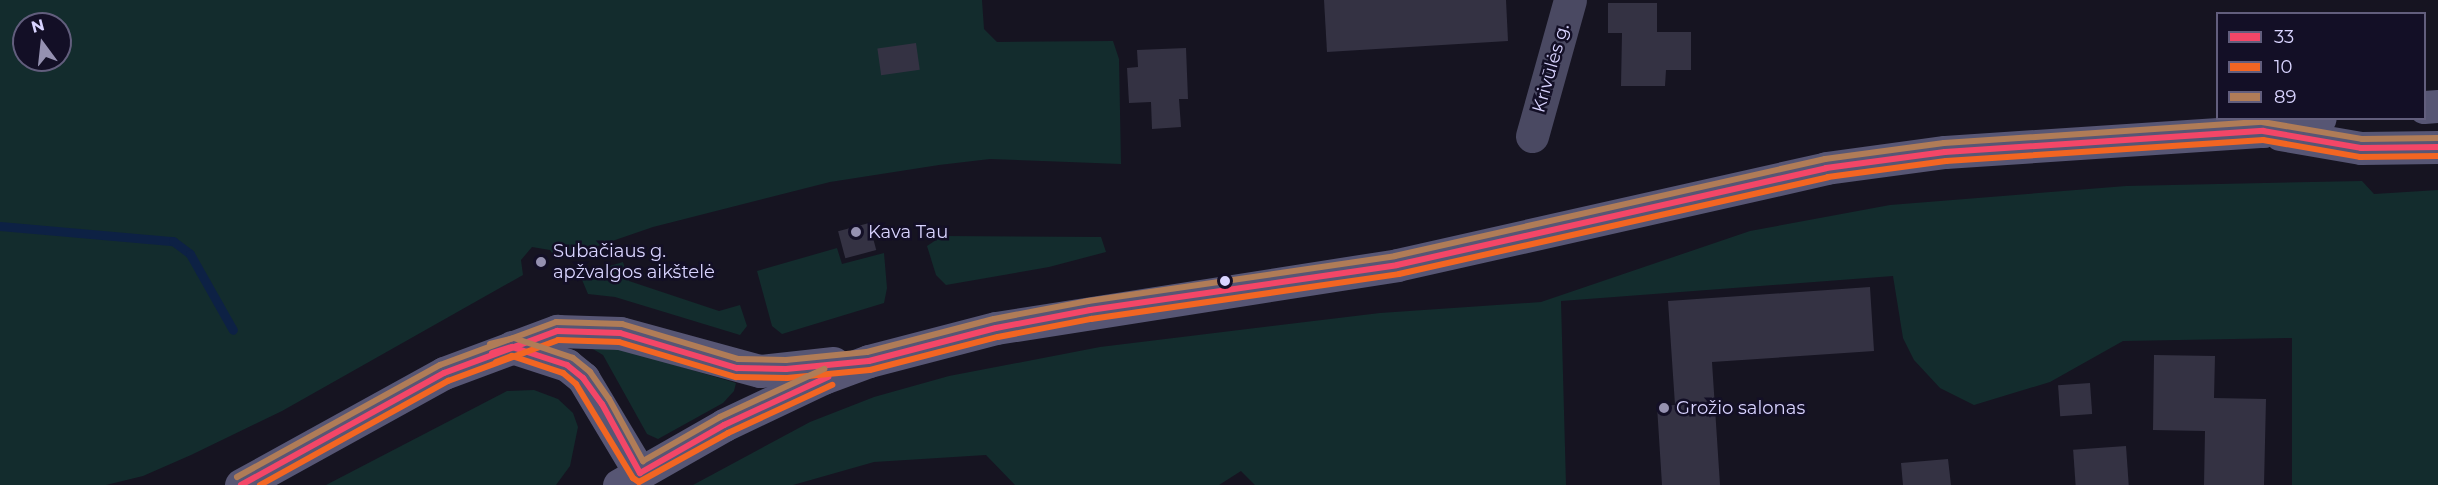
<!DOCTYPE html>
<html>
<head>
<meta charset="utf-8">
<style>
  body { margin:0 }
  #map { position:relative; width:2438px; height:485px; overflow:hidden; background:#161421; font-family:Montserrat,sans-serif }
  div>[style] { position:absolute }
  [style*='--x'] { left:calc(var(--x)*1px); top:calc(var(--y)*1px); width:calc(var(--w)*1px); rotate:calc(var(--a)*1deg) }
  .green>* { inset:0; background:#132c2d }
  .stream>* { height:9px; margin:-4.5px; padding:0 4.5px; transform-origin:4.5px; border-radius:4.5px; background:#0d2144 }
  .building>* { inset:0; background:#343243; transform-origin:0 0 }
  .street>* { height:33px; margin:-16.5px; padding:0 16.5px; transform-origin:16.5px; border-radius:16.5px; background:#4a4962 }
  .secondary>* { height:33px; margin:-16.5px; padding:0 16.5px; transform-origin:16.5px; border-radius:16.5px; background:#575674 }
  .bus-1>* { height:6px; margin:-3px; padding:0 3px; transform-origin:3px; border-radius:3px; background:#f34667 }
  .bus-2>* { height:6px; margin:-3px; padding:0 3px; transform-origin:3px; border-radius:3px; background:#f26522 }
  .bus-3>* { height:6px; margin:-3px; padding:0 3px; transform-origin:3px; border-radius:3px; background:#b07c57 }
  .dots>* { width:16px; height:16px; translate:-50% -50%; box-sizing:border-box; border:3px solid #130f26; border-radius:50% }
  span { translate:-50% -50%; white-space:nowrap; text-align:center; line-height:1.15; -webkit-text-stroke:5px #130f26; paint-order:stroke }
  .street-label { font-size:18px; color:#d9d4ff }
  .poi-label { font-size:18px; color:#d9d4ff }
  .left { translate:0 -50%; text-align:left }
  .legend { position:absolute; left:2216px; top:12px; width:210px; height:108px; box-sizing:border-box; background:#130f26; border:2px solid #625e7d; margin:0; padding:8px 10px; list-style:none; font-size:18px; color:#d9d4ff }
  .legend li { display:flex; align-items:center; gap:12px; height:30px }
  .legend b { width:30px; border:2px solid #625e7d }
  .north { position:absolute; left:12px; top:12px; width:60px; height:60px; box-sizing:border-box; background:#130f26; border:2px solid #625e7d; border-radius:50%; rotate:345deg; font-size:16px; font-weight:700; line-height:24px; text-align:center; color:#d9d4ff }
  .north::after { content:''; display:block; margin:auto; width:21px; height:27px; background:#9591b1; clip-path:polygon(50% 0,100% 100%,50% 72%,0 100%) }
</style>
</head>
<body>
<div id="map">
  <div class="green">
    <i style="clip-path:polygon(evenodd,0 0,982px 0,984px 29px,997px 42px,1113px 41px,1119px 59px,1121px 164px,990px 159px,939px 165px,830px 182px,653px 227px,557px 260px,550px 250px,532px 247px,521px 260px,523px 275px,282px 411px,191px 455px,143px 476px,106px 485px,0 485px,0 0,24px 24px,60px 24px,60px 60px,24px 60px,24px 24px)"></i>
    <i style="clip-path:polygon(2362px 181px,2374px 194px,2438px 190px,2438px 485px,2292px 485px,2292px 338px,2123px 341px,2050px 382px,1974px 405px,1940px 388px,1914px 360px,1903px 338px,1893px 276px,1561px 301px,1566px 485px,1255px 485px,1241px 471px,1219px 485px,1015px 485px,986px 455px,874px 462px,793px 485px,693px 485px,810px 422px,874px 397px,949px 376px,1100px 347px,1380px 313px,1541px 302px,1750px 231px,1890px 205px,2126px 186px)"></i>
    <i style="clip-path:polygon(942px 236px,1101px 237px,1106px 252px,1049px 267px,946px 285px,936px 275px,927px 246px)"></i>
    <i style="clip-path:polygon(837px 248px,842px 264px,884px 253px,887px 288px,884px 303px,782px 334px,772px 326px,757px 271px)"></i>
    <i style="clip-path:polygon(623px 262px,629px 281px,719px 311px,740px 305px,747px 326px,740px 335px,615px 297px,588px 294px,580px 275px)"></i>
    <i style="clip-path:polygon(600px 343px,736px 383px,734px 391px,723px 403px,658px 439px,647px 434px,603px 355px,586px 345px)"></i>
    <i style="clip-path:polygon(534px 390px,558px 399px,573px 413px,578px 427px,570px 466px,556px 485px,326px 485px,507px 391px)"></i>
  </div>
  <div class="stream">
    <i style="--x:0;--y:226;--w:174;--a:5"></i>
    <i style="--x:173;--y:241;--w:21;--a:37"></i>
    <i style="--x:190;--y:254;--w:87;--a:60.5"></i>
  </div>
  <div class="building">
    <i style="clip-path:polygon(1324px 0,1506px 0,1508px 41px,1327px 52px)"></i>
    <i style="clip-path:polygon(1608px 3px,1657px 3px,1657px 32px,1691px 32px,1691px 70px,1666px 70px,1665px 86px,1621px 86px,1622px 33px,1608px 33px)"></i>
    <i style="left:916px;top:43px;width:27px;height:39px;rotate:82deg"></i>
    <i style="clip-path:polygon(1186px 48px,1188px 99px,1179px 99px,1181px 127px,1152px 129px,1151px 102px,1129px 103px,1127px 68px,1138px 67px,1137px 50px)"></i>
    <i style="left:869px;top:223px;width:28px;height:32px;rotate:75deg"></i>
    <i style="clip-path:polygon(1870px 287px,1874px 351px,1712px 362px,1720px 485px,1662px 485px,1657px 406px,1675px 405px,1668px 301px)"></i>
    <i style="clip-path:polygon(2154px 355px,2215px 356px,2214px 398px,2266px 399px,2264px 485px,2204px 485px,2205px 431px,2153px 430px)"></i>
    <i style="left:2090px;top:383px;width:31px;height:32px;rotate:86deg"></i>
    <i style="left:2126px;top:446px;width:39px;height:53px;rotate:86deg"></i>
    <i style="clip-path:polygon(1948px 459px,1951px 485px,1903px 485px,1901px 463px)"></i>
  </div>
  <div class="street">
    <i style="--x:1532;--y:136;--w:141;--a:-74.4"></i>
  </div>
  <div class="secondary">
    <i style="--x:2424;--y:107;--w:14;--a:-4"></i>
    <i style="--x:2280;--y:134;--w:82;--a:9.8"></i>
    <i style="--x:2361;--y:148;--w:77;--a:-0.7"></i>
    <i style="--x:512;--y:347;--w:58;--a:18.1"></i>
    <i style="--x:567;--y:365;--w:21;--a:39"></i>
    <i style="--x:583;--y:378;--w:111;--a:59"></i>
    <i style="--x:241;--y:485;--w:232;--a:-28.9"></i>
    <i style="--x:444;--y:373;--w:121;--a:-20.4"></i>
    <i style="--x:557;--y:331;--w:63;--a:1.8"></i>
    <i style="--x:620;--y:333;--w:145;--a:15.2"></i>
    <i style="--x:760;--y:371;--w:74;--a:-6.2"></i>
    <i style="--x:619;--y:485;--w:121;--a:-29.7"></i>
    <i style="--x:724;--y:425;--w:110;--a:-25.4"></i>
    <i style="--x:823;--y:378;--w:49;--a:-20.3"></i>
    <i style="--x:869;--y:361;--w:131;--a:-14.6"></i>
    <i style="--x:996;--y:328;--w:406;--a:-8.9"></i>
    <i style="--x:1397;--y:265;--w:440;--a:-12.7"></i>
    <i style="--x:1826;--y:168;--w:120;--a:-7.7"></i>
    <i style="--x:1945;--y:152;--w:319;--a:-3.8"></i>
    <i style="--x:2263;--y:131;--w:58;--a:-12.8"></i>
  </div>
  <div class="bus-1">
    <i style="--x:492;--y:353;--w:21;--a:-17"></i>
    <i style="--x:512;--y:347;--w:58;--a:18.1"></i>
    <i style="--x:567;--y:365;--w:21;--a:39"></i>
    <i style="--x:583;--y:378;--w:32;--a:54"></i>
    <i style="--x:602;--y:404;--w:79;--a:61.2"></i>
    <i style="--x:640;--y:473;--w:97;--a:-29.7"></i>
    <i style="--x:724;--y:425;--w:115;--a:-24.8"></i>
    <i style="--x:241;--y:485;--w:232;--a:-28.9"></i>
    <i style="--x:444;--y:373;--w:121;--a:-20.4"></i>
    <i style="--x:557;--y:331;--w:63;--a:1.8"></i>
    <i style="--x:620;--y:333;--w:122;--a:16.7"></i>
    <i style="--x:737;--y:368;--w:49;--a:1.2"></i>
    <i style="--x:786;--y:369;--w:83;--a:-5.5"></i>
    <i style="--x:869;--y:361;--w:131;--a:-14.6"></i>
    <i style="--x:996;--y:328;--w:96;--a:-10.8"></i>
    <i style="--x:1090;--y:310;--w:310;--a:-8.3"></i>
    <i style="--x:1397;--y:265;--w:440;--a:-12.7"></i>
    <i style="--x:1826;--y:168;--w:120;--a:-7.7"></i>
    <i style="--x:1945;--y:152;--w:319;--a:-3.8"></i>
    <i style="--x:2263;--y:131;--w:99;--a:9.8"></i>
    <i style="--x:2361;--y:148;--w:77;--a:-0.7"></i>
  </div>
  <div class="bus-2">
    <i style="--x:496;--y:362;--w:17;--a:-21"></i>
    <i style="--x:512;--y:356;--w:54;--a:18.4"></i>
    <i style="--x:563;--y:373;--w:17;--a:40"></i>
    <i style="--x:576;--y:384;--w:110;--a:58.8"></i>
    <i style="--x:633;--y:478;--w:7;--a:34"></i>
    <i style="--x:639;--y:482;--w:102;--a:-28.8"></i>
    <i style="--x:728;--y:433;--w:115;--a:-24.8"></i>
    <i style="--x:260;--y:485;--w:215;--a:-29"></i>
    <i style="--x:448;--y:381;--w:117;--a:-20.4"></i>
    <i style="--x:558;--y:340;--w:61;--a:1.9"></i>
    <i style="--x:619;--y:342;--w:122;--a:16.7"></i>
    <i style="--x:736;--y:377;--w:51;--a:1.1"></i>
    <i style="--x:787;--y:378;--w:83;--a:-5.5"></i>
    <i style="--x:870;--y:370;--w:132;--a:-14.5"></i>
    <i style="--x:998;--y:337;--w:95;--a:-11"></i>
    <i style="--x:1091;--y:319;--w:311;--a:-8.3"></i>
    <i style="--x:1399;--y:274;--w:440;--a:-12.7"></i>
    <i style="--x:1828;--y:177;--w:119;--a:-7.7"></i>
    <i style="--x:1946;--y:161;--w:318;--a:-3.8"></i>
    <i style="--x:2263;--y:140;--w:98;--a:9.9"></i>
    <i style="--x:2360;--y:157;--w:78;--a:-0.7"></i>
  </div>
  <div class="bus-3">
    <i style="--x:490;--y:344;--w:25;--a:-14"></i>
    <i style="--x:514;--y:338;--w:62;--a:18.7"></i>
    <i style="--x:573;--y:358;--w:22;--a:39"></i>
    <i style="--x:590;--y:372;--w:33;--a:55"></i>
    <i style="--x:609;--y:399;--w:71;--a:61.3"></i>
    <i style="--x:643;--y:461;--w:89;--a:-29.7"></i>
    <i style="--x:720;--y:417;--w:115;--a:-24.8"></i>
    <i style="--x:237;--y:477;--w:232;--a:-28.9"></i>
    <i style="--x:440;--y:365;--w:124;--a:-20.3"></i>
    <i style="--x:556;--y:322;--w:66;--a:1.7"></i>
    <i style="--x:622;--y:324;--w:121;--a:16.8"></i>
    <i style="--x:738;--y:359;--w:48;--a:1.2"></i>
    <i style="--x:786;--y:360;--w:81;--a:-5.6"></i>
    <i style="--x:867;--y:352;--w:131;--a:-14.6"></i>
    <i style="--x:994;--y:319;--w:96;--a:-10.8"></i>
    <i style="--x:1088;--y:301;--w:310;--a:-8.3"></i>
    <i style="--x:1395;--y:256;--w:441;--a:-12.7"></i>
    <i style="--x:1825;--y:159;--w:120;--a:-7.7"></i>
    <i style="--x:1944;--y:143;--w:319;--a:-3.8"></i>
    <i style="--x:2262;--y:122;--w:101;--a:9.6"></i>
    <i style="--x:2362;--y:139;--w:76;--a:-0.8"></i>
  </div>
  <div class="dots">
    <i style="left:856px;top:232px;background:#9591b1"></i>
    <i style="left:541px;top:262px;background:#9591b1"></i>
    <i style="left:1225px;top:281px;background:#d9d4ff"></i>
    <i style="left:1664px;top:408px;background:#9591b1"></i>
  </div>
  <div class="street-label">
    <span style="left:1551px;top:68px;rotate:-74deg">Krivūlės g.</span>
  </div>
  <div class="poi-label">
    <span class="left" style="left:868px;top:232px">Kava Tau</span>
    <span class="left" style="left:553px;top:262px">Subačiaus g.<br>apžvalgos aikštelė</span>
    <span class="left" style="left:1676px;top:408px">Grožio salonas</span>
  </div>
  <ul class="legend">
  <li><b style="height:8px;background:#f34667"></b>33</li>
  <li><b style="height:8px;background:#f26522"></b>10</li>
  <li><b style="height:8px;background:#b07c57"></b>89</li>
  </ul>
  <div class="north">N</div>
</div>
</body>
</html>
